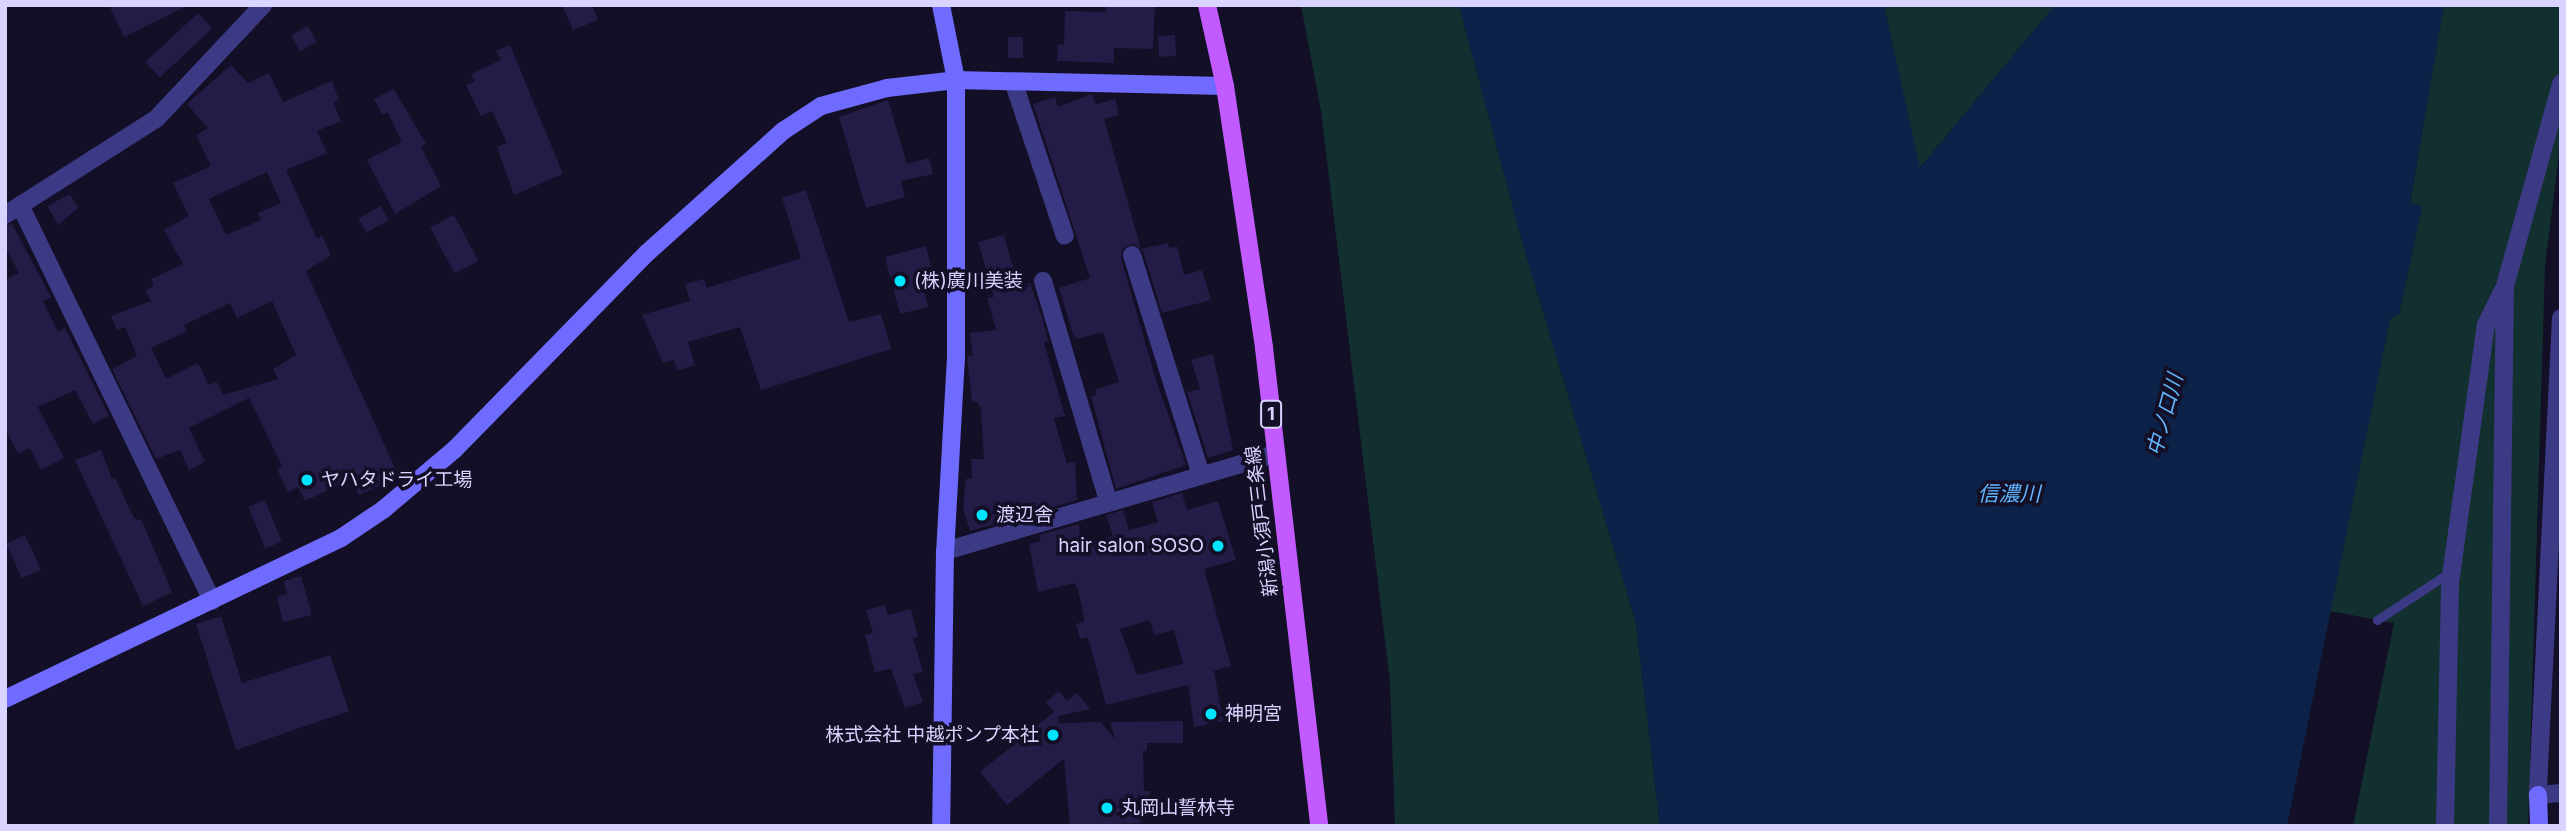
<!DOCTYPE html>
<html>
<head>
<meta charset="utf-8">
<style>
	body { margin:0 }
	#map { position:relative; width:2566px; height:831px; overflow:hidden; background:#130f26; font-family:Inter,"Noto Sans JP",sans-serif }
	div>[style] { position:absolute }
	.green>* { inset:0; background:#12302f }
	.water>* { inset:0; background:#0c2248 }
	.building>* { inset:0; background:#241b47; transform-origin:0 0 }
	.lane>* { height:9px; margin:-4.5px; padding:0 4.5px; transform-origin:4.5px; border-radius:4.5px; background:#3d3a85 }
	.street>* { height:18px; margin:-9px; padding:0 9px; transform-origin:9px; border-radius:9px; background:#3d3a85 }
	.secondary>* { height:18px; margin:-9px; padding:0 9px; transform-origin:9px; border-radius:9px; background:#6f6bff }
	.primary>* { height:18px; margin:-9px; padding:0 9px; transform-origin:9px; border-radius:9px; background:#c25bff }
	.dots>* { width:19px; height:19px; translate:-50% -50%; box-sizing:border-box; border:4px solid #130f26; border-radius:50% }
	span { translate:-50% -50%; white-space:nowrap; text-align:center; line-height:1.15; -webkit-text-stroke:7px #130f26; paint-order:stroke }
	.shield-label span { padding:2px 5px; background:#130f26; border:2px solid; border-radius:5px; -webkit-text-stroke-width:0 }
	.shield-label { font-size:18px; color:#d9d4ff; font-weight:700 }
	.poi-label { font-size:19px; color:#d9d4ff }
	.left { translate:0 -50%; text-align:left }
	.right { translate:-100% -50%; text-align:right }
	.street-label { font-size:19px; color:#d9d4ff }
	.water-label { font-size:21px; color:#62b6ff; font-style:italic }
	.frame { position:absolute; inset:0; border:7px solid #d9d4ff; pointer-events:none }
</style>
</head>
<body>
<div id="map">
	<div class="green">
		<i style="clip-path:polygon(1301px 5px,1459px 5px,1522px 241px,1636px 623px,1660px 826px,1395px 826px,1390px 682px,1321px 111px)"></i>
		<i style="clip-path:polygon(1884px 5px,2055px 5px,1919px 169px)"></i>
		<i style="clip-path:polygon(2444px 5px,2561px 5px,2561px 138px,2545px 266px,2528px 826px,2353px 826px,2394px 623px,2330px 611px,2390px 319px,2399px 314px,2422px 206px,2410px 203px)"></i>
	</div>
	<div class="water">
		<i style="clip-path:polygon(1459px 5px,1884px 5px,1920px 168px,2055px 5px,2444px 5px,2410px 203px,2422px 206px,2399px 314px,2390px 319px,2287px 826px,1660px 826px,1636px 623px,1522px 241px)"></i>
	</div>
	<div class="building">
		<i style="clip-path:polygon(109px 5px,189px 5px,124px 37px)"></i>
		<i style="clip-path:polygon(562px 5px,592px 5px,598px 20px,573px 30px)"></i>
		<i style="clip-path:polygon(1106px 5px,1155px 5px,1153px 49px,1114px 48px,1114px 63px,1057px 61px,1058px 44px,1064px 45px,1065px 11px,1106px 12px)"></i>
		<i style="left:198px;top:13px;width:21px;height:72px;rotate:47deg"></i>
		<i style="left:308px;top:26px;width:18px;height:19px;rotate:61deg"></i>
		<i style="left:1175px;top:35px;width:21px;height:17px;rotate:87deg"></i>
		<i style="left:1008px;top:37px;width:15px;height:21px"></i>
		<i style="clip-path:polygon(510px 45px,563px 174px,514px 195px,497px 147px,507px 143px,492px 111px,481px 116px,466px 85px,475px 81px,471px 74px,501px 60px,496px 51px)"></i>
		<i style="clip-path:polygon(evenodd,231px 65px,248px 83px,269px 73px,283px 102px,332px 81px,339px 100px,333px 102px,341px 121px,317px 131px,327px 153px,286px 170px,317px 239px,322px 236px,331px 255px,306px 271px,399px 477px,359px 495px,352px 479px,305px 501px,298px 487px,288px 492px,277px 469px,282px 466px,249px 398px,189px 428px,205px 462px,189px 470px,180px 450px,156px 459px,112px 369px,137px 356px,125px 327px,117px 330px,111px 316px,151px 301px,145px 290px,154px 286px,151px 279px,183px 264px,164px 230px,189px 216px,173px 183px,211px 166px,196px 135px,208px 128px,187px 104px,231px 65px,267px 172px,281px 203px,258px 213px,261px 220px,226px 235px,209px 199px,267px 172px,231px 65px,272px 301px,296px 355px,273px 369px,278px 379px,223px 395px,217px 382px,209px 385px,198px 363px,166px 379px,151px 348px,187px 331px,184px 325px,230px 303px,237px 318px,272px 301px)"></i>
		<i style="clip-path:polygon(394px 89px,426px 144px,421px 147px,441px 186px,395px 214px,367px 160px,402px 142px,388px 113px,382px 115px,374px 99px)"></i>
		<i style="clip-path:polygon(1092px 94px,1096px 104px,1115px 99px,1119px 115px,1104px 119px,1141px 249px,1168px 243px,1169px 248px,1177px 246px,1184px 275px,1202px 270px,1211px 300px,1162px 313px,1143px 251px,1134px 244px,1123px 248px,1121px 258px,1155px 377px,1186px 465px,1116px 489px,1091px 396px,1096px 395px,1095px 390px,1119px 382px,1103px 332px,1077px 339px,1073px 334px,1059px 288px,1090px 278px,1033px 104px,1055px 97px,1058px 107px)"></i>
		<i style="clip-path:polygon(888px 100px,907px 164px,929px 158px,933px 174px,901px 181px,905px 197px,866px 208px,839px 117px)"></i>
		<i style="clip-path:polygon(806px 190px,849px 322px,881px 314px,891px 349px,761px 390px,740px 327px,688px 342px,695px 365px,677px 371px,674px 360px,663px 363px,642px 315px,690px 301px,685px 284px,704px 279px,707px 288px,801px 258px,782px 198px)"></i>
		<i style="clip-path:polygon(70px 194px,78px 208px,58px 225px,47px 206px)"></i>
		<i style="left:381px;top:206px;width:16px;height:26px;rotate:60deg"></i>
		<i style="left:454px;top:215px;width:52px;height:27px;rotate:62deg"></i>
		<i style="clip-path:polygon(12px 224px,51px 297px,43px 301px,58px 332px,65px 328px,109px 416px,93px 424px,75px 390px,38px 407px,64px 458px,41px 470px,30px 448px,18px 454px,5px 428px,5px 280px,19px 273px,5px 246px,5px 226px)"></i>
		<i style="clip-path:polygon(1004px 235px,1018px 286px,1030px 283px,1043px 320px,1048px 341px,1044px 342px,1065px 416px,1054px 418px,1067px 464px,1075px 461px,1077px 500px,1033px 513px,1032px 508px,999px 515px,1001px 522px,970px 531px,963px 508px,966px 479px,972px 479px,971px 459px,984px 459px,981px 411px,978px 402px,972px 402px,967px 356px,973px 355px,970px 333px,996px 330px,987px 298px,994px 297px,978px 242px)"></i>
		<i style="clip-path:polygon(926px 246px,931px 267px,918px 270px,928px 307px,900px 314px,885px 257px)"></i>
		<i style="clip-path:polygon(1213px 354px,1233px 450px,1208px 458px,1187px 392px,1200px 389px,1191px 360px)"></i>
		<i style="clip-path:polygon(101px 450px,112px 479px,115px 478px,134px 518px,142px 521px,172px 592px,143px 606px,75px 460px)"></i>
		<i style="clip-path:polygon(evenodd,1182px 493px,1187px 510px,1218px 501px,1236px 560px,1204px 569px,1231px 666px,1214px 671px,1223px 721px,1194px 727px,1188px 685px,1106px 705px,1090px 644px,1087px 637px,1080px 639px,1076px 624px,1085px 621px,1078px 590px,1074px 583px,1038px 592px,1029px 544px,1041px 541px,1039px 535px,1079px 524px,1080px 544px,1113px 536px,1106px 515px,1123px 510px,1129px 530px,1158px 522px,1152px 502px,1182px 493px,1150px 620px,1154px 635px,1174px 630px,1183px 664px,1137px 675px,1120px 629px,1150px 620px)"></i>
		<i style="left:265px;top:500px;width:45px;height:18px;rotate:68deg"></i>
		<i style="left:25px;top:535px;width:38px;height:21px;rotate:65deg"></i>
		<i style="clip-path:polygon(301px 576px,312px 615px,283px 622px,277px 597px,287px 594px,284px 581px)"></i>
		<i style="clip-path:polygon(885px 605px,888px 615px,911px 609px,918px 637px,913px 638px,923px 672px,913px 674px,923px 702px,905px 708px,891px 669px,875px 672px,865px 635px,873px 633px,866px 610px)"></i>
		<i style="clip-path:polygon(221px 616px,242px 683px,330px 655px,349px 711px,236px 750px,196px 624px)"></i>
		<i style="clip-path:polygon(1059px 691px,1067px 701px,1077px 693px,1090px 709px,1058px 716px,1059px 723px,1101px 722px,1115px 739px,1110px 722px,1183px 721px,1183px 743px,1147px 743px,1147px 751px,1143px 751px,1144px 791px,1150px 791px,1150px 811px,1141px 811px,1141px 823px,1070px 826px,1064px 759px,1007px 805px,980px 772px,1054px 712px,1046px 702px)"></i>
	</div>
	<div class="lane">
		<i style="left:2377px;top:620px;width:87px;rotate:-33.3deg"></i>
	</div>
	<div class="street">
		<i style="left:1013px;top:81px;width:163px;rotate:71.5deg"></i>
		<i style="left:20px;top:205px;width:440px;rotate:64.1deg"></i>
		<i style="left:5px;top:215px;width:180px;rotate:-32.5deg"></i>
		<i style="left:157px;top:118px;width:155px;rotate:-46.8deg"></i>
		<i style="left:1132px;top:255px;width:231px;rotate:72.6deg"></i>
		<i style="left:1043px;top:281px;width:229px;rotate:73.5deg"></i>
		<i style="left:2561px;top:318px;width:478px;rotate:92.8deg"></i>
		<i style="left:2538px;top:795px;width:23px;rotate:-5deg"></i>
		<i style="left:945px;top:551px;width:344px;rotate:-16.4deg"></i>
		<i style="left:2445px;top:826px;width:243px;rotate:-88.8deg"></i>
		<i style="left:2450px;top:583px;width:260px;rotate:-82.1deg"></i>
		<i style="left:2486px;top:325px;width:39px;rotate:-64deg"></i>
		<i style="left:2498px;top:826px;width:540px;rotate:-89.26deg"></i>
		<i style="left:2505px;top:286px;width:210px;rotate:-74.5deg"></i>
	</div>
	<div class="secondary">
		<i style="left:941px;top:5px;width:76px;rotate:78.7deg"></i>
		<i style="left:956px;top:80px;width:277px;rotate:90deg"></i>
		<i style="left:956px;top:357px;width:194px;rotate:93.2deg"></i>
		<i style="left:945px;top:551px;width:275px;rotate:90.8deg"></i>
		<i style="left:5px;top:699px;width:373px;rotate:-25.6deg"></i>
		<i style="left:341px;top:538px;width:52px;rotate:-34deg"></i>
		<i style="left:384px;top:509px;width:92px;rotate:-40.1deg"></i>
		<i style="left:454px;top:450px;width:276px;rotate:-45.6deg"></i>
		<i style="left:647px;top:253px;width:183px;rotate:-41.9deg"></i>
		<i style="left:783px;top:131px;width:45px;rotate:-33.3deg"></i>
		<i style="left:821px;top:106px;width:68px;rotate:-15.3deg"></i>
		<i style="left:887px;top:88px;width:69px;rotate:-6.6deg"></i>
		<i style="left:956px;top:80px;width:269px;rotate:1.3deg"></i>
		<i style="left:2538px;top:795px;width:31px;rotate:88deg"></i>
	</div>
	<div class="primary">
		<i style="left:1207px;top:5px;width:83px;rotate:77.5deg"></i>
		<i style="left:1225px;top:86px;width:265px;rotate:81.5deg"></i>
		<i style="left:1264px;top:348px;width:481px;rotate:83.4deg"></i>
	</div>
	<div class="dots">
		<i style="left:900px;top:281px;background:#00e5ff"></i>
		<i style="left:307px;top:480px;background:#00e5ff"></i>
		<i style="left:982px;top:515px;background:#00e5ff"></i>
		<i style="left:1218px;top:546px;background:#00e5ff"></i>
		<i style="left:1211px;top:714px;background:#00e5ff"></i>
		<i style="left:1053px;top:735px;background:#00e5ff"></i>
		<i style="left:1107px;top:808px;background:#00e5ff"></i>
	</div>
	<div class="shield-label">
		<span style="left:1271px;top:414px">1</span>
	</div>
	<div class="poi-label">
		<span class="left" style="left:914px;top:281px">(株)廣川美装</span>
		<span class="left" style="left:321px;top:480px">ヤハタドライ工場</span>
		<span class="left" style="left:996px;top:515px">渡辺舎</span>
		<span class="right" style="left:1204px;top:546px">hair salon SOSO</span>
		<span class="left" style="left:1225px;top:714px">神明宮</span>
		<span class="right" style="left:1039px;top:735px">株式会社 中越ポンプ本社</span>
		<span class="left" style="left:1121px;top:808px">丸岡山誓林寺</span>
	</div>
	<div class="street-label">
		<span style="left:1262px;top:521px;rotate:-97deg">新潟小須戸三条線</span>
	</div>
	<div class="water-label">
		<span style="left:2165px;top:415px;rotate:-75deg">中ノ口川</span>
		<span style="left:2009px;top:494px">信濃川</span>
	</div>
	<div class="frame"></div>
</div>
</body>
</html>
